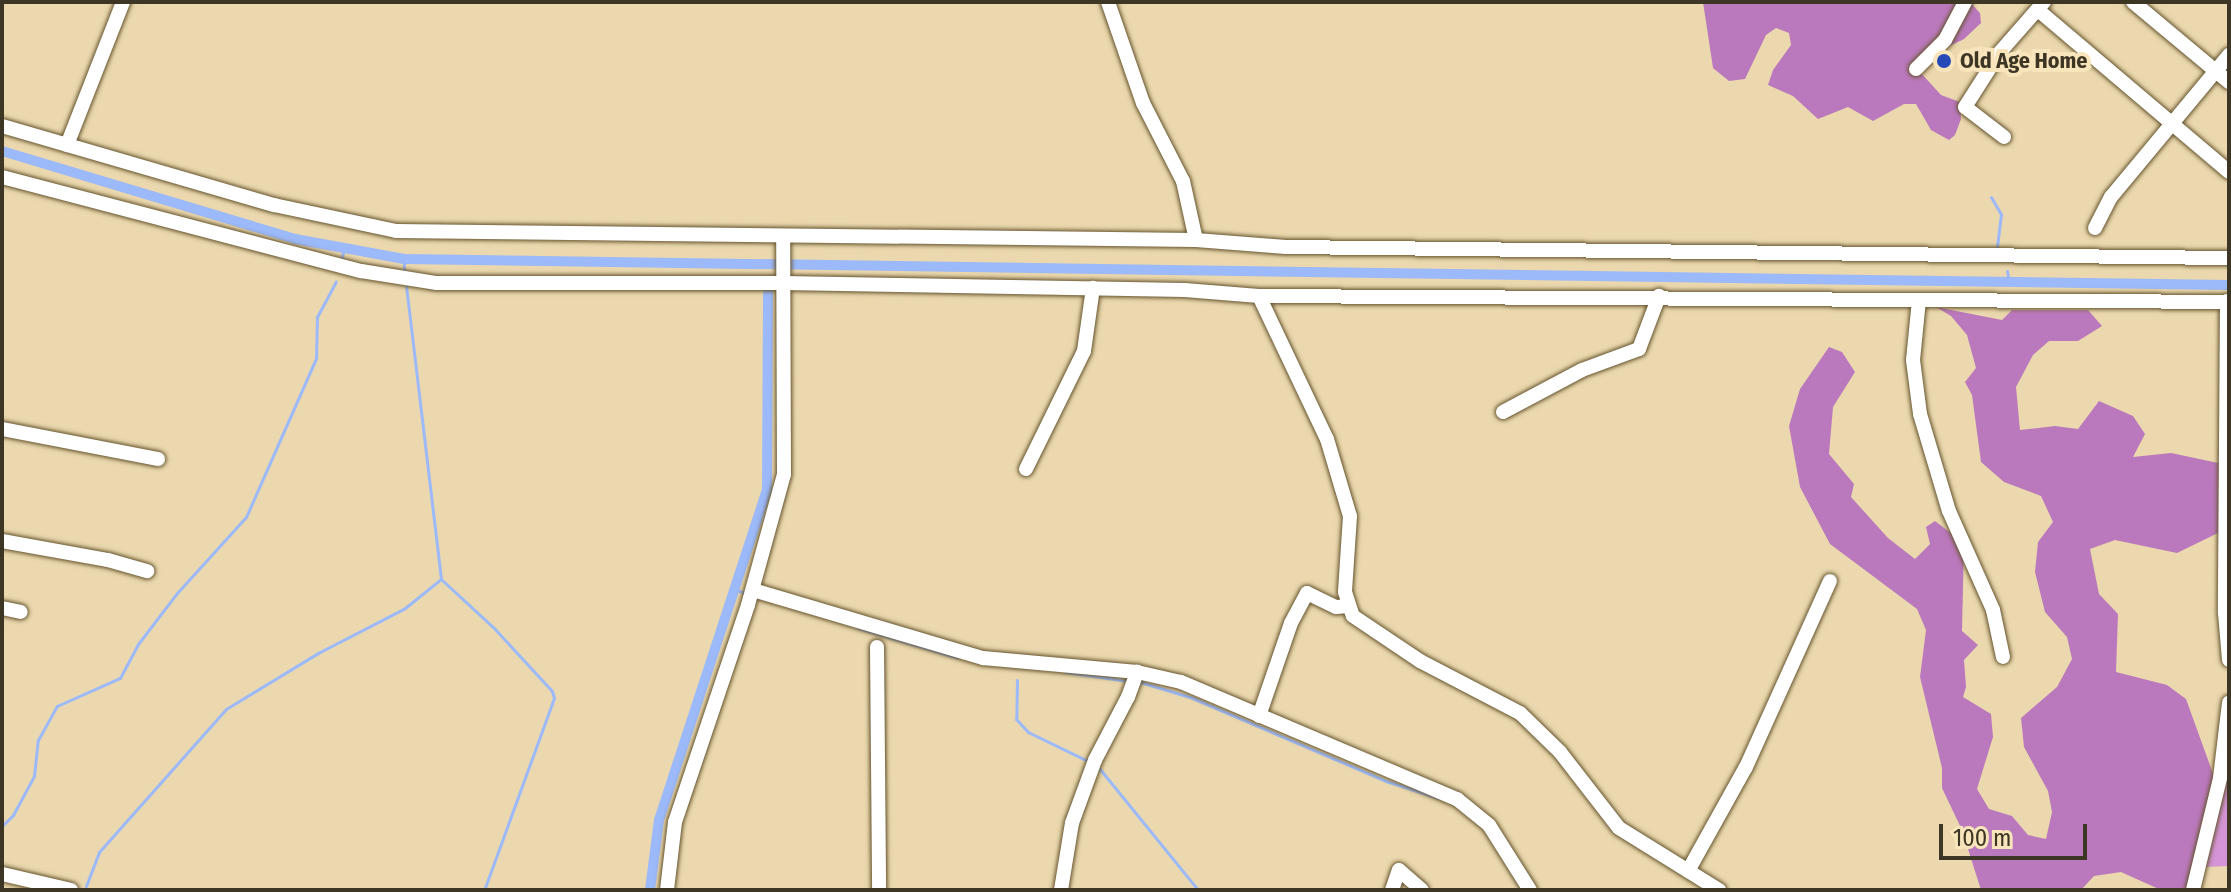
<!DOCTYPE html>
<html>
<head>
<meta charset="utf-8">
<style>
	body { margin:0 }
	#map { position:relative; width:2231px; height:892px; overflow:hidden; background:#ebd8ae; font-family:"Fira Sans Condensed",sans-serif }
	div>[style] { position:absolute }
	.green>* { inset:0; background:#d494d6 }
	.forest>* { inset:0; background:#bb79bd }
	.stream>* { height:3px; margin:-1.5px; padding:0 1.5px; transform-origin:1.5px; border-radius:1.5px; background:#9cb9f9 }
	.canal>* { height:10px; margin:-5px; padding:0 5px; transform-origin:5px; border-radius:5px; background:#9cb9f9 }
	.roads { filter:drop-shadow(0 0 2px #65542e) drop-shadow(0 0 2px #65542e) }
	.minor>* { height:14px; margin:-7px; padding:0 7px; transform-origin:7px; border-radius:7px; background:#fff }
	.dots>* { width:22px; height:22px; translate:-50% -50%; box-sizing:border-box; border:4px solid #f9e5bb; border-radius:50% }
	span { translate:-50% -50%; white-space:nowrap; text-align:center; line-height:1.15; -webkit-text-stroke:8px #f9e5bb; paint-order:stroke }
	.poi-label { font-size:22px; color:#3e3625; font-weight:700 }
	.left { translate:0 -50%; text-align:left }
	.frame { position:absolute; inset:0; border:4px solid #3e3625; pointer-events:none }
	.scale { position:absolute; left:1939px; top:824px; width:148px; height:36px; box-sizing:border-box; border:4px solid #3e3625; border-top:0; padding-left:10px; font-size:24px; line-height:28px; white-space:nowrap; color:#3e3625; -webkit-text-stroke:6px #f9e5bb; paint-order:stroke }
</style>
</head>
<body>
<div id="map">
	<div class="green">
		<i style="clip-path:polygon(2229px 774px,2229px 866px,2204px 867px)"></i>
	</div>
	<div class="forest">
		<i style="clip-path:polygon(1703px 2px,1970px 2px,1980px 13px,1981px 23px,1964px 39px,1944px 49px,1920px 72px,1941px 95px,1960px 102px,1961px 119px,1955px 135px,1949px 140px,1931px 130px,1916px 104px,1904px 104px,1873px 121px,1848px 107px,1818px 119px,1793px 96px,1768px 85px,1773px 70px,1791px 45px,1789px 33px,1776px 28px,1766px 35px,1745px 79px,1729px 81px,1713px 68px)"></i>
		<i style="clip-path:polygon(1936px 307px,2002px 320px,2012px 310px,2088px 310px,2102px 326px,2078px 341px,2049px 341px,2033px 355px,2016px 387px,2020px 430px,2055px 426px,2078px 429px,2099px 401px,2133px 416px,2145px 434px,2133px 457px,2171px 453px,2223px 464px,2220px 532px,2177px 553px,2115px 540px,2090px 549px,2099px 594px,2118px 614px,2116px 672px,2167px 685px,2186px 699px,2216px 782px,2189px 890px,2161px 890px,2121px 872px,2094px 876px,2081px 890px,1981px 890px,1962px 830px,1942px 788px,1942px 768px,1920px 677px,1926px 630px,1917px 609px,1830px 544px,1800px 487px,1789px 426px,1800px 389px,1829px 347px,1842px 352px,1855px 372px,1833px 407px,1829px 454px,1854px 484px,1851px 497px,1888px 538px,1915px 559px,1930px 544px,1926px 527px,1935px 521px,1964px 543px,1962px 631px,1978px 645px,1964px 660px,1966px 687px,1963px 697px,1991px 714px,1993px 737px,1977px 789px,1989px 809px,2012px 816px,2028px 835px,2046px 839px,2052px 812px,2048px 791px,2024px 747px,2021px 718px,2057px 687px,2072px 659px,2067px 637px,2045px 612px,2035px 572px,2038px 542px,2053px 522px,2041px 496px,2004px 482px,1981px 462px,1972px 395px,1965px 382px,1976px 368px,1967px 335px,1951px 316px)"></i>
	</div>
	<div class="stream">
		<i style="left:1991px;top:197px;width:20px;rotate:60deg"></i>
		<i style="left:2001px;top:214px;width:35px;rotate:97deg"></i>
		<i style="left:404px;top:259px;width:15px;rotate:90deg"></i>
		<i style="left:341px;top:261px;width:13px;rotate:-77deg"></i>
		<i style="left:2007px;top:271px;width:11px;rotate:80deg"></i>
		<i style="left:442px;top:580px;width:69px;rotate:42.7deg"></i>
		<i style="left:493px;top:627px;width:87px;rotate:47.3deg"></i>
		<i style="left:552px;top:691px;width:7px;rotate:74deg"></i>
		<i style="left:554px;top:698px;width:204px;rotate:110deg"></i>
		<i style="left:736px;top:590px;width:13px;rotate:18deg"></i>
		<i style="left:858px;top:628px;width:104px;rotate:16.7deg"></i>
		<i style="left:1065px;top:672px;width:64px;rotate:8.1deg"></i>
		<i style="left:1017px;top:680px;width:39px;rotate:91deg"></i>
		<i style="left:1016px;top:719px;width:18px;rotate:47deg"></i>
		<i style="left:1028px;top:732px;width:69px;rotate:25.8deg"></i>
		<i style="left:1140px;top:682px;width:52px;rotate:16.7deg"></i>
		<i style="left:1190px;top:697px;width:213px;rotate:23.2deg"></i>
		<i style="left:1386px;top:781px;width:55px;rotate:18.1deg"></i>
		<i style="left:1099px;top:768px;width:157px;rotate:50.9deg"></i>
		<i style="left:2px;top:826px;width:16px;rotate:-45deg"></i>
		<i style="left:13px;top:815px;width:44px;rotate:-61.7deg"></i>
		<i style="left:34px;top:776px;width:36px;rotate:-84deg"></i>
		<i style="left:38px;top:740px;width:39px;rotate:-61deg"></i>
		<i style="left:57px;top:706px;width:69px;rotate:-24deg"></i>
		<i style="left:120px;top:678px;width:38px;rotate:-62deg"></i>
		<i style="left:138px;top:644px;width:64px;rotate:-52.6deg"></i>
		<i style="left:177px;top:593px;width:103px;rotate:-47.8deg"></i>
		<i style="left:246px;top:517px;width:174px;rotate:-66.2deg"></i>
		<i style="left:316px;top:358px;width:41px;rotate:-88.6deg"></i>
		<i style="left:317px;top:317px;width:40px;rotate:-62deg"></i>
		<i style="left:86px;top:886px;width:36px;rotate:-69deg"></i>
		<i style="left:99px;top:852px;width:191px;rotate:-48.4deg"></i>
		<i style="left:226px;top:709px;width:108px;rotate:-31.3deg"></i>
		<i style="left:318px;top:653px;width:98px;rotate:-27.3deg"></i>
		<i style="left:405px;top:608px;width:46px;rotate:-38.9deg"></i>
		<i style="left:441px;top:579px;width:294px;rotate:-96.8deg"></i>
	</div>
	<div class="canal">
		<i style="left:2px;top:151px;width:306px;rotate:16.7deg"></i>
		<i style="left:295px;top:239px;width:111px;rotate:10.4deg"></i>
		<i style="left:404px;top:259px;width:1825px;rotate:0.82deg"></i>
		<i style="left:650px;top:890px;width:71px;rotate:-82.7deg"></i>
		<i style="left:659px;top:820px;width:347px;rotate:-71.9deg"></i>
		<i style="left:767px;top:490px;width:202px;rotate:-89.7deg"></i>
	</div>
	<div class="roads">
		<div class="minor">
			<i style="left:1108px;top:2px;width:107px;rotate:70.9deg"></i>
			<i style="left:1143px;top:103px;width:88px;rotate:62.9deg"></i>
			<i style="left:1183px;top:181px;width:60px;rotate:77.6deg"></i>
			<i style="left:2133px;top:2px;width:125px;rotate:39.8deg"></i>
			<i style="left:2038px;top:10px;width:250px;rotate:40.3deg"></i>
			<i style="left:1916px;top:69px;width:41px;rotate:-45deg"></i>
			<i style="left:1945px;top:40px;width:43px;rotate:-62.2deg"></i>
			<i style="left:2px;top:126px;width:283px;rotate:16.2deg"></i>
			<i style="left:274px;top:205px;width:125px;rotate:12deg"></i>
			<i style="left:396px;top:231px;width:800px;rotate:0.64deg"></i>
			<i style="left:1196px;top:240px;width:90px;rotate:4.4deg"></i>
			<i style="left:1286px;top:247px;width:943px;rotate:0.67deg"></i>
			<i style="left:2004px;top:137px;width:49px;rotate:-142.4deg"></i>
			<i style="left:1965px;top:107px;width:65px;rotate:-57.5deg"></i>
			<i style="left:2000px;top:52px;width:67px;rotate:-48.7deg"></i>
			<i style="left:67px;top:145px;width:154px;rotate:-68.6deg"></i>
			<i style="left:2px;top:177px;width:371px;rotate:14.7deg"></i>
			<i style="left:361px;top:271px;width:77px;rotate:9deg"></i>
			<i style="left:437px;top:283px;width:346px"></i>
			<i style="left:783px;top:283px;width:402px;rotate:1deg"></i>
			<i style="left:1185px;top:290px;width:74px;rotate:4.6deg"></i>
			<i style="left:1259px;top:296px;width:970px;rotate:0.35deg"></i>
			<i style="left:2095px;top:228px;width:35px;rotate:-63deg"></i>
			<i style="left:2111px;top:197px;width:185px;rotate:-50.3deg"></i>
			<i style="left:1259px;top:296px;width:158px;rotate:64.6deg"></i>
			<i style="left:1327px;top:439px;width:80px;rotate:73.4deg"></i>
			<i style="left:1350px;top:516px;width:76px;rotate:93.8deg"></i>
			<i style="left:1345px;top:592px;width:25px;rotate:72deg"></i>
			<i style="left:1353px;top:616px;width:81px;rotate:33.9deg"></i>
			<i style="left:1420px;top:661px;width:113px;rotate:27.5deg"></i>
			<i style="left:1520px;top:713px;width:56px;rotate:44.3deg"></i>
			<i style="left:1560px;top:752px;width:96px;rotate:52.2deg"></i>
			<i style="left:1619px;top:828px;width:118px;rotate:31.8deg"></i>
			<i style="left:1919px;top:300px;width:60px;rotate:95.7deg"></i>
			<i style="left:1913px;top:360px;width:54px;rotate:82.6deg"></i>
			<i style="left:1920px;top:414px;width:101px;rotate:73.4deg"></i>
			<i style="left:1949px;top:511px;width:108px;rotate:66deg"></i>
			<i style="left:1993px;top:610px;width:48px;rotate:78deg"></i>
			<i style="left:2227px;top:301px;width:312px;rotate:90.4deg"></i>
			<i style="left:2225px;top:613px;width:47px;rotate:85.1deg"></i>
			<i style="left:1503px;top:412px;width:89px;rotate:-28deg"></i>
			<i style="left:1582px;top:370px;width:61px;rotate:-20.2deg"></i>
			<i style="left:1639px;top:349px;width:57px;rotate:-69.3deg"></i>
			<i style="left:2px;top:429px;width:159px;rotate:10.9deg"></i>
			<i style="left:1026px;top:469px;width:131px;rotate:-63.8deg"></i>
			<i style="left:1084px;top:351px;width:64px;rotate:-81.9deg"></i>
			<i style="left:2px;top:541px;width:108px;rotate:10.2deg"></i>
			<i style="left:108px;top:560px;width:41px;rotate:15.8deg"></i>
			<i style="left:753px;top:590px;width:240px;rotate:16.5deg"></i>
			<i style="left:983px;top:658px;width:155px;rotate:5.2deg"></i>
			<i style="left:1137px;top:672px;width:45px;rotate:12.8deg"></i>
			<i style="left:1181px;top:682px;width:300px;rotate:23deg"></i>
			<i style="left:1457px;top:799px;width:41px;rotate:39.1deg"></i>
			<i style="left:1489px;top:825px;width:77px;rotate:57.8deg"></i>
			<i style="left:2px;top:608px;width:19px;rotate:12deg"></i>
			<i style="left:877px;top:647px;width:243px;rotate:89.5deg"></i>
			<i style="left:1259px;top:716px;width:98px;rotate:-71deg"></i>
			<i style="left:1291px;top:623px;width:34px;rotate:-62deg"></i>
			<i style="left:1307px;top:593px;width:32px;rotate:26deg"></i>
			<i style="left:1336px;top:607px;width:13px;rotate:-4deg"></i>
			<i style="left:1688px;top:871px;width:119px;rotate:-60.9deg"></i>
			<i style="left:1746px;top:767px;width:204px;rotate:-65.7deg"></i>
			<i style="left:2px;top:874px;width:71px;rotate:13.1deg"></i>
			<i style="left:667px;top:890px;width:68px;rotate:-83.3deg"></i>
			<i style="left:675px;top:822px;width:229px;rotate:-71.4deg"></i>
			<i style="left:748px;top:605px;width:136px;rotate:-74.6deg"></i>
			<i style="left:784px;top:474px;width:237px;rotate:-90.2deg"></i>
			<i style="left:1061px;top:890px;width:68px;rotate:-80.7deg"></i>
			<i style="left:1072px;top:823px;width:67px;rotate:-69.9deg"></i>
			<i style="left:1095px;top:760px;width:71px;rotate:-62.4deg"></i>
			<i style="left:1128px;top:697px;width:27px;rotate:-70deg"></i>
			<i style="left:1392px;top:890px;width:21px;rotate:-71deg"></i>
			<i style="left:1399px;top:870px;width:30px;rotate:41deg"></i>
			<i style="left:2193px;top:890px;width:115px;rotate:-76.4deg"></i>
			<i style="left:2220px;top:778px;width:76px;rotate:-83.2deg"></i>
		</div>
	</div>
	<div class="dots">
		<i style="left:1944px;top:61px;background:#2649b8"></i>
	</div>
	<div class="poi-label">
		<span class="left" style="left:1960px;top:61px">Old Age Home</span>
	</div>
	<div class="frame"></div>
	<div class="scale">100 m</div>
</div>
</body>
</html>
